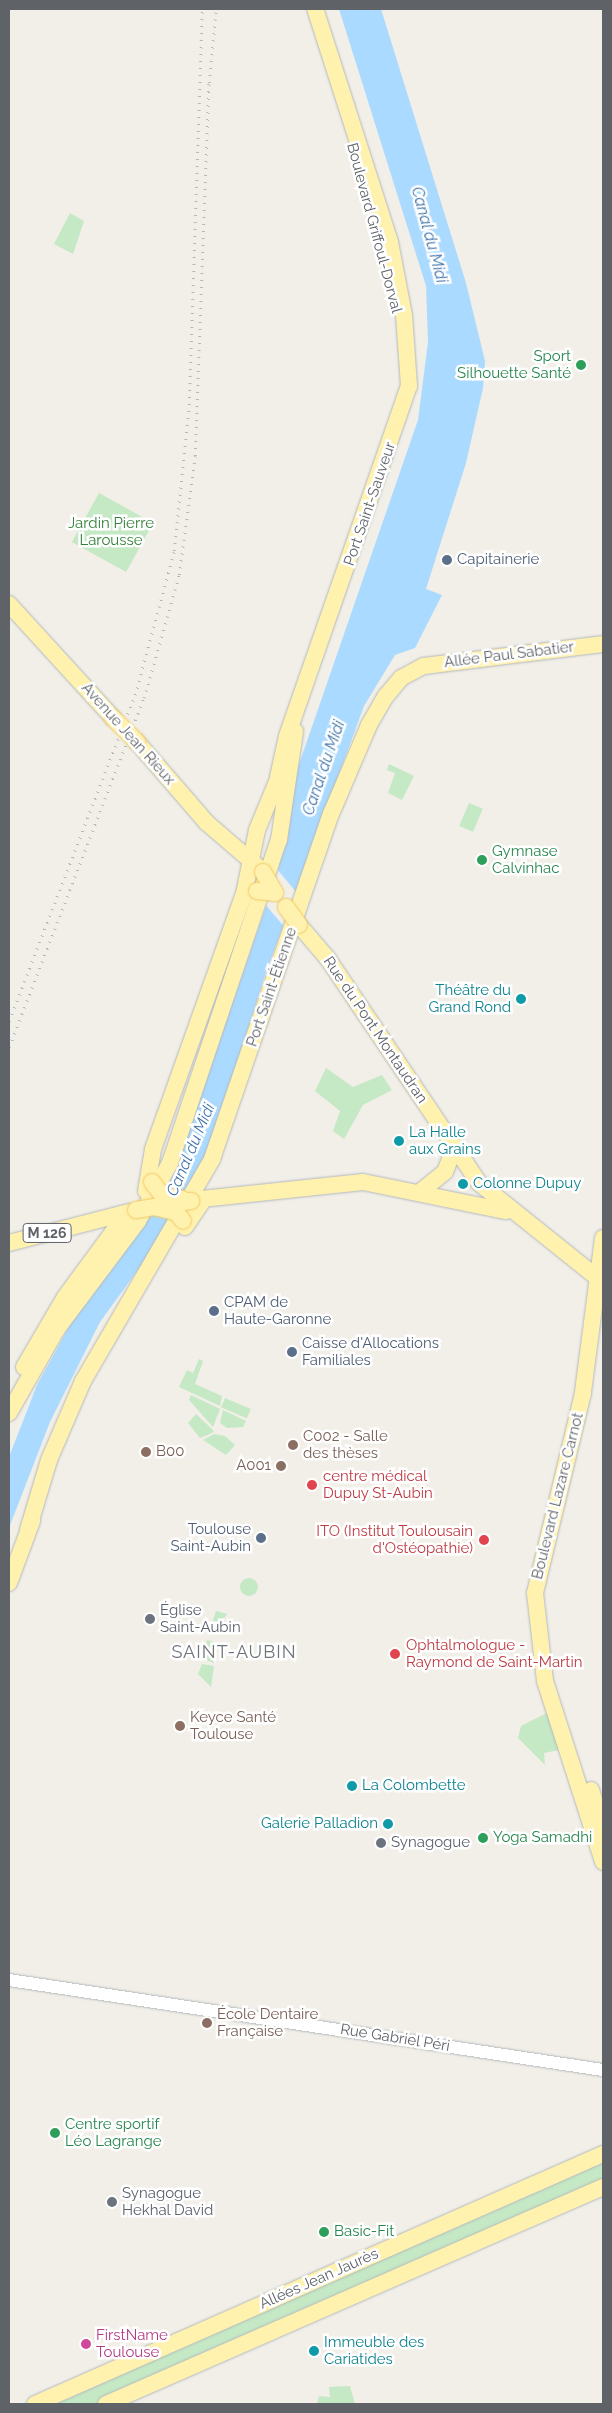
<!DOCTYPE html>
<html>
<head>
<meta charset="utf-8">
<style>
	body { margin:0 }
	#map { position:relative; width:612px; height:2413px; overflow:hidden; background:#f1efe8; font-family:Raleway,sans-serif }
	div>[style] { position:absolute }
	.green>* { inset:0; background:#c5e8c5; transform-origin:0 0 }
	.round { border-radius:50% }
	.water>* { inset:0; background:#aadaff }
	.pier>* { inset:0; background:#f1efe8 }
	.roads { filter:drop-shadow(0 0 1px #b5b8bc) drop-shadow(0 0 1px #b5b8bc) }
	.minor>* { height:12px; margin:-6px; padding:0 6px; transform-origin:6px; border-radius:6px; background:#fff }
	.major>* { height:16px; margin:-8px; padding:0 8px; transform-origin:8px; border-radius:8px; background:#fff2af }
	.rail>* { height:2.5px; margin-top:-1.25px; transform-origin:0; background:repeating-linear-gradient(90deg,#b6b7b8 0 1px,transparent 0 7px) }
	.bridges { filter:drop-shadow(0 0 1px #f2c960) drop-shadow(0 0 1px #f2c960) }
	.major-bridge>* { height:16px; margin:-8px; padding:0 8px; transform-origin:8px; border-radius:8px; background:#fff2af }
	.dots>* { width:14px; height:14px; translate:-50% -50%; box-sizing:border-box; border:2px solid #fff; border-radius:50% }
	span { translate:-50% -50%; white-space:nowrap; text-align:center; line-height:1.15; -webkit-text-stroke:5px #fff; paint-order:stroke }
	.shield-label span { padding:1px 4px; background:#fff; border:1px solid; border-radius:4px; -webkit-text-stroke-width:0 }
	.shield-label { font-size:14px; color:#5f6368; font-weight:700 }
	.street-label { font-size:15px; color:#5f6368 }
	.leisure-label { font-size:15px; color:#27864d }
	.right { translate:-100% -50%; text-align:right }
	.left { translate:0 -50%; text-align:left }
	.park-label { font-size:15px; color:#348238 }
	.service-label { font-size:15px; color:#4e5e75 }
	.culture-label { font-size:15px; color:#0d838f }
	.education-label { font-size:15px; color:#785e54 }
	.health-label { font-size:15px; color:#be3a42 }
	.worship-label { font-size:15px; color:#5b616d }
	.hotel-label { font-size:15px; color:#b23c85 }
	.water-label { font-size:16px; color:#4174aa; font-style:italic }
	.quarter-label { font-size:18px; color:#70757a; letter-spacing:1px }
	.frame { position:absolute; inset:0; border:10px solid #5f6368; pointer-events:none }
</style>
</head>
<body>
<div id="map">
	<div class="green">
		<i style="clip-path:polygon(70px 213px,84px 221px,73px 254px,54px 244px)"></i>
		<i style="left:99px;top:493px;width:62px;height:56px;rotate:29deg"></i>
		<i style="clip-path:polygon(389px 764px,414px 776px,402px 800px,388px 793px,395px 773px,387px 770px)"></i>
		<i style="left:469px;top:803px;width:15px;height:25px;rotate:23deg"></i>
		<i style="clip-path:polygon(326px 1068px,353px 1087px,382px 1075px,392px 1090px,363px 1105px,344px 1139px,333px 1131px,340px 1111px,315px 1091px)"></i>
		<i style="clip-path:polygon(199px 1359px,203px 1361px,195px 1384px,222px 1396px,220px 1406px,179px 1387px,187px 1370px,193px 1373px)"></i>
		<i style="clip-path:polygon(191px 1395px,220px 1409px,213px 1427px,189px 1400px)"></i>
		<i style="left:225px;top:1398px;width:28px;height:10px;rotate:23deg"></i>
		<i style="clip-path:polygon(223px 1410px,246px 1421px,243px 1427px,227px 1428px,220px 1423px)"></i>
		<i style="clip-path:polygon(196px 1414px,212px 1429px,214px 1432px,200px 1438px,188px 1423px)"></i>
		<i style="clip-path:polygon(214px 1434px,225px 1436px,235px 1445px,226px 1455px,203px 1440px)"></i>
		<i class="round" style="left:240px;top:1578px;width:18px;height:18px"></i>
		<i style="clip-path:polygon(216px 1611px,227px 1614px,215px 1631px,210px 1630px)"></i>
		<i style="clip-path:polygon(207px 1640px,213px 1642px,214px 1663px,203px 1659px)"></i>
		<i style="clip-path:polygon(202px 1664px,214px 1666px,211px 1687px,198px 1674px)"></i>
		<i style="clip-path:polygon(547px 1713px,559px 1750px,544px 1753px,545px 1765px,518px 1738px,521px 1726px)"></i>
		<i style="clip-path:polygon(603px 2159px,603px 2182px,97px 2404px,48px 2404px)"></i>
		<i style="clip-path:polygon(350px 2386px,355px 2404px,317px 2404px,319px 2396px,330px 2397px,329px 2387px)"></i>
	</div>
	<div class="water">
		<i style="clip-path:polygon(339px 9px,381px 9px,466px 283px,485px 361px,483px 388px,466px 463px,426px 589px,442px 595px,415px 648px,395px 655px,364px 706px,266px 972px,208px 1152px,153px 1249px,100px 1322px,50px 1422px,9px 1528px,9px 1457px,37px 1385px,76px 1314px,122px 1256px,234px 998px,278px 872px,297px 770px,418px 420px,428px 342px,426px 286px)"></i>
	</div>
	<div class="pier">
		<i style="clip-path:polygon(276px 868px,297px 893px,286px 929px,265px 904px)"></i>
	</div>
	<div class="roads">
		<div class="minor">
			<i style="left:9px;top:1980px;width:601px;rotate:8.62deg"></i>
		</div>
		<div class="major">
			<i style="left:9px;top:604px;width:154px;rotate:47.6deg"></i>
			<i style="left:137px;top:742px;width:107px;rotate:49.2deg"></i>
			<i style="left:207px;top:823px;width:66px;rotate:40.7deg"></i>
			<i style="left:278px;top:777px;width:42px;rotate:-77.6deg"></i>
			<i style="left:287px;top:736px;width:371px;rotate:-70.8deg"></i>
			<i style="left:409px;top:386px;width:71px;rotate:-94deg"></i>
			<i style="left:404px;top:315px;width:74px;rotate:-100.9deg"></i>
			<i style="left:390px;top:242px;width:245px;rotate:-107.8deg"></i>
			<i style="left:299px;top:925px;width:45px;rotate:49.5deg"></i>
			<i style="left:328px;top:959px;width:270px;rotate:56deg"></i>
			<i style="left:479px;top:1183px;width:154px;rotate:38.7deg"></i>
			<i style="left:146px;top:1191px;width:43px;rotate:-80.5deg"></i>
			<i style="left:153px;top:1149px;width:271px;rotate:-70.4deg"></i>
			<i style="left:244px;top:894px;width:65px;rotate:-78.5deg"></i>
			<i style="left:257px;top:830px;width:68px;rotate:-67.6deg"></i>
			<i style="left:420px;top:1192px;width:32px;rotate:-39deg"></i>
			<i style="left:445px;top:1172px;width:26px;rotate:-69deg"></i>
			<i style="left:192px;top:1200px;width:172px;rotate:-6deg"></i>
			<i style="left:363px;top:1182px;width:146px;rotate:11.5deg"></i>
			<i style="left:185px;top:1227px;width:32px;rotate:-56deg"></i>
			<i style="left:603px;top:1238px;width:156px;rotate:97.4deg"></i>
			<i style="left:583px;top:1393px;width:206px;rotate:103.5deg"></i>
			<i style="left:535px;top:1593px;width:89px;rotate:83.5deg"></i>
			<i style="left:545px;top:1681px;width:190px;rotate:72.2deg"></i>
			<i style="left:9px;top:1243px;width:124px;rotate:-14.5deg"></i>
			<i style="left:24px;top:1367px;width:81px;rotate:-59.6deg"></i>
			<i style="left:65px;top:1297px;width:104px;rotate:-53.6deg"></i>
			<i style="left:9px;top:1413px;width:97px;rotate:-60.3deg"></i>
			<i style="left:57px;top:1329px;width:135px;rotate:-53.1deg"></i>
			<i style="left:138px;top:1221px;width:66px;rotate:-61.1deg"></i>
			<i style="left:170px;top:1163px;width:341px;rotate:-71.4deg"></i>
			<i style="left:279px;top:840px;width:110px;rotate:-81.6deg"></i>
			<i style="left:28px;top:1530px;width:73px;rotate:-73.3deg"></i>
			<i style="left:49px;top:1460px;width:86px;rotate:-66.7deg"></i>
			<i style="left:83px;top:1381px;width:257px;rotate:-59.8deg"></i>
			<i style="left:212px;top:1159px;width:365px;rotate:-71deg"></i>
			<i style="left:331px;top:814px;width:97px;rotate:-66.9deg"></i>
			<i style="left:369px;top:725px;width:34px;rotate:-60deg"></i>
			<i style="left:386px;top:696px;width:23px;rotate:-50deg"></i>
			<i style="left:401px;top:678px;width:26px;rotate:-28deg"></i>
			<i style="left:424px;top:666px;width:180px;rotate:-7deg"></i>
			<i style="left:9px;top:1583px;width:66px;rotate:-69.6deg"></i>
			<i style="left:591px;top:1790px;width:38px;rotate:72deg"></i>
			<i style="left:35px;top:2404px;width:621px;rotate:-23.76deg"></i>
			<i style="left:106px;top:2404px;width:542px;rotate:-23.59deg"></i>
		</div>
	</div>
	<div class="rail">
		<i style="left:9px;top:1021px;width:350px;rotate:-68.9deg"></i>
		<i style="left:135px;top:695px;width:149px;rotate:-74.8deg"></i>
		<i style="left:174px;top:551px;width:147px;rotate:-84.1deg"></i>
		<i style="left:189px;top:405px;width:396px;rotate:-88.1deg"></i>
		<i style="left:9px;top:1047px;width:374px;rotate:-68.9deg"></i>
		<i style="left:144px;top:698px;width:128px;rotate:-74.1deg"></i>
		<i style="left:179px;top:575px;width:120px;rotate:-82.3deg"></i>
		<i style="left:195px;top:456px;width:373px;rotate:-87.9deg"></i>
		<i style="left:209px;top:83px;width:74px;rotate:-84.6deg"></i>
	</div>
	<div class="bridges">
		<div class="major-bridge">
			<i style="left:113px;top:718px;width:34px;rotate:45deg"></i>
			<i style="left:263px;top:872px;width:24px;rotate:60deg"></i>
			<i style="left:257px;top:891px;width:18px;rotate:6deg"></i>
			<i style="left:286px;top:907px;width:22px;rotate:54deg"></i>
			<i style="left:152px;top:1182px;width:18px;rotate:52deg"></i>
			<i style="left:163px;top:1196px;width:19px;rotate:9deg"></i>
			<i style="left:158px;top:1208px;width:18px;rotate:13deg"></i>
			<i style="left:176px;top:1212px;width:11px;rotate:52deg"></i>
			<i style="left:136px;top:1210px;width:56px;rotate:-9.3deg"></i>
		</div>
	</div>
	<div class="dots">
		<i style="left:581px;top:365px;background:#2e9e5b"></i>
		<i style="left:447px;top:560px;background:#5c6f8a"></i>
		<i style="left:482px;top:860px;background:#2e9e5b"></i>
		<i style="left:521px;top:999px;background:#0f9aa8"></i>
		<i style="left:399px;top:1141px;background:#0f9aa8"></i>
		<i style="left:463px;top:1184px;background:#0f9aa8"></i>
		<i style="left:214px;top:1311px;background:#5c6f8a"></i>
		<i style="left:292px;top:1352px;background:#5c6f8a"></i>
		<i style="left:293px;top:1445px;background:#8d6e63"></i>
		<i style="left:146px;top:1452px;background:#8d6e63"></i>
		<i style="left:281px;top:1466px;background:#8d6e63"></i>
		<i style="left:312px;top:1485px;background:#e0444e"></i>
		<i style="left:261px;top:1538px;background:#5c6f8a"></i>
		<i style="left:484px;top:1540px;background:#e0444e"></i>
		<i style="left:150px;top:1619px;background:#6b7280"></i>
		<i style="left:395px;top:1654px;background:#e0444e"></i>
		<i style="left:180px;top:1726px;background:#8d6e63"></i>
		<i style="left:352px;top:1786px;background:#0f9aa8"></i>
		<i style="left:388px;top:1824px;background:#0f9aa8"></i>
		<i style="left:483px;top:1838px;background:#2e9e5b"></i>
		<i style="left:381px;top:1843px;background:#6b7280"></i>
		<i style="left:207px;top:2023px;background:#8d6e63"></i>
		<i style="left:55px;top:2133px;background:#2e9e5b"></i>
		<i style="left:112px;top:2202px;background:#6b7280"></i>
		<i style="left:324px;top:2232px;background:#2e9e5b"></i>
		<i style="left:86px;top:2344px;background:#d1479c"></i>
		<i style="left:314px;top:2351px;background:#0f9aa8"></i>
	</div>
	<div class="shield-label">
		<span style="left:47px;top:1233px">M 126</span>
	</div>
	<div class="street-label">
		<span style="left:374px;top:228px;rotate:75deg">Boulevard Griffoul-Dorval</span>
		<span style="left:370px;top:504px;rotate:-71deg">Port Saint-Sauveur</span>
		<span style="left:509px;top:655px;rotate:-7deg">Allée Paul Sabatier</span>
		<span style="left:128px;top:734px;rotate:48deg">Avenue Jean Rieux</span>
		<span style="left:272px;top:987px;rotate:-71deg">Port Saint-Étienne</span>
		<span style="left:375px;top:1030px;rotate:56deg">Rue du Pont Montaudran</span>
		<span style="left:558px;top:1496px;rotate:-76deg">Boulevard Lazare Carnot</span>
		<span style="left:395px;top:2038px;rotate:9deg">Rue Gabriel Péri</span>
		<span style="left:319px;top:2279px;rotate:-24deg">Allées Jean Jaurès</span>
	</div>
	<div class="leisure-label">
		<span class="right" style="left:571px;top:365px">Sport<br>Silhouette Santé</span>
		<span class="left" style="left:492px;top:860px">Gymnase<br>Calvinhac</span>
		<span class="left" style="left:493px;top:1838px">Yoga Samadhi</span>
		<span class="left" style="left:65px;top:2133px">Centre sportif<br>Léo Lagrange</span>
		<span class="left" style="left:334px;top:2232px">Basic-Fit</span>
	</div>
	<div class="park-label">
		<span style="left:111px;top:532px">Jardin Pierre<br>Larousse</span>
	</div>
	<div class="service-label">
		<span class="left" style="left:457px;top:560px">Capitainerie</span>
		<span class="left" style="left:224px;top:1311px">CPAM de<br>Haute-Garonne</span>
		<span class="left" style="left:302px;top:1352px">Caisse d'Allocations<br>Familiales</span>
		<span class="right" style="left:251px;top:1538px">Toulouse<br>Saint-Aubin</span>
	</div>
	<div class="culture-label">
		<span class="right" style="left:511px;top:999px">Théâtre du<br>Grand Rond</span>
		<span class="left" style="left:409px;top:1141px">La Halle<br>aux Grains</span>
		<span class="left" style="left:473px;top:1184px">Colonne Dupuy</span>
		<span class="left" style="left:362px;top:1786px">La Colombette</span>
		<span class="right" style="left:378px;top:1824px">Galerie Palladion</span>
		<span class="left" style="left:324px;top:2351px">Immeuble des<br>Cariatides</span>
	</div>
	<div class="education-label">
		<span class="left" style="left:303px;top:1445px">C002 - Salle<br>des thèses</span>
		<span class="left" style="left:156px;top:1452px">B00</span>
		<span class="right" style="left:271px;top:1466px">A001</span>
		<span class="left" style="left:190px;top:1726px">Keyce Santé<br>Toulouse</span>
		<span class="left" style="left:217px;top:2023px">École Dentaire<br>Française</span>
	</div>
	<div class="health-label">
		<span class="left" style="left:323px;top:1485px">centre médical<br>Dupuy St-Aubin</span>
		<span class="right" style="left:473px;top:1540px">ITO (Institut Toulousain<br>d'Ostéopathie)</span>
		<span class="left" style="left:406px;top:1654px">Ophtalmologue -<br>Raymond de Saint-Martin</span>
	</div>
	<div class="worship-label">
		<span class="left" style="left:160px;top:1619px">Église<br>Saint-Aubin</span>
		<span class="left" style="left:391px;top:1843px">Synagogue</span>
		<span class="left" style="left:122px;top:2202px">Synagogue<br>Hekhal David</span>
	</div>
	<div class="hotel-label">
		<span class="left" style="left:96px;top:2344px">FirstName<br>Toulouse</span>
	</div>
	<div class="water-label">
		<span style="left:429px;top:235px;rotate:75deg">Canal du Midi</span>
		<span style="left:324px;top:768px;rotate:-71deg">Canal du Midi</span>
		<span style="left:191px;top:1150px;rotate:-67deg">Canal du Midi</span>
	</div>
	<div class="quarter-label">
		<span style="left:234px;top:1652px">SAINT-AUBIN</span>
	</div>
	<div class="frame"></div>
</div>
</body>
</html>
